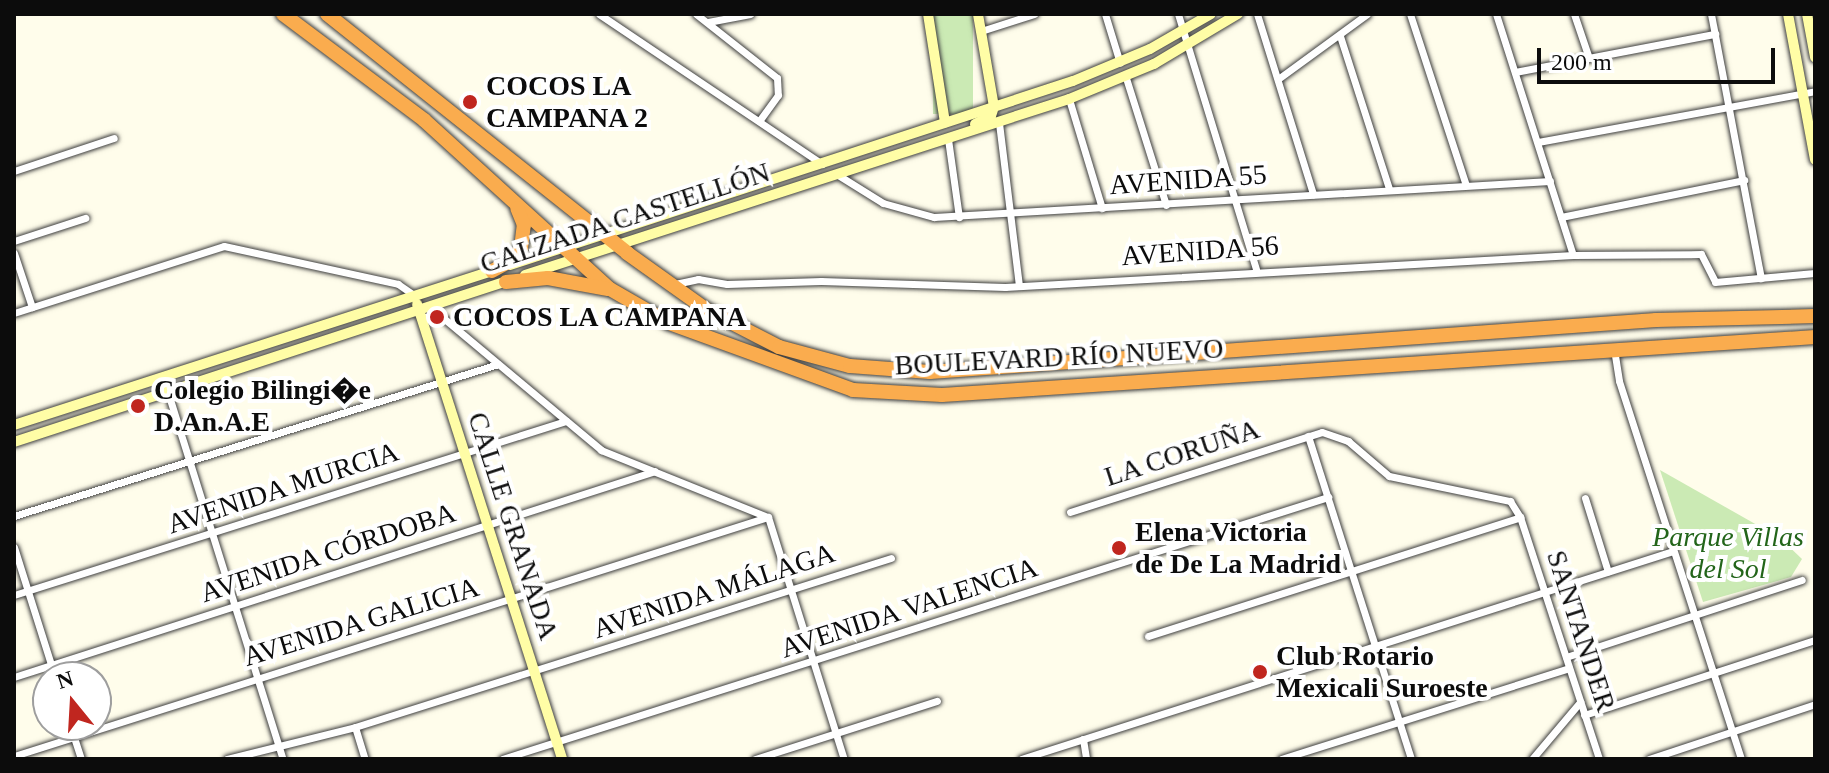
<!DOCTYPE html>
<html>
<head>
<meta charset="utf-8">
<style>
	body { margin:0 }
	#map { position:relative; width:1829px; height:773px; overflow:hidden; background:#fffdeb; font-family:Georgia,serif }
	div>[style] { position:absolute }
	.green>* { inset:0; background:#cbeab4; transform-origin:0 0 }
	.roads { filter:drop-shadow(0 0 2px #3f3f3f) drop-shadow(0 0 2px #3f3f3f) }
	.street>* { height:7px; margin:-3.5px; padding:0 3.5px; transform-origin:3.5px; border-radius:3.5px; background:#fff }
	.secondary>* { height:10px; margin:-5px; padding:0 5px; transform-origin:5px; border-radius:5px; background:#fffda6 }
	.highway>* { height:14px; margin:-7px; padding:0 7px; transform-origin:7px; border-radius:7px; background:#faac4e }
	.dots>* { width:22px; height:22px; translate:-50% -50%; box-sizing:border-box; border:4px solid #fff; border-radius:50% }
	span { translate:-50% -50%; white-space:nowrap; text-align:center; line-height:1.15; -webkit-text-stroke:8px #fff; paint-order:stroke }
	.poi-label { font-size:28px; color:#0c0c0c; font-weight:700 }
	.left { translate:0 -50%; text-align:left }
	.street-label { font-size:28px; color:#0c0c0c }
	.park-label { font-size:28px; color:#23651a; font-style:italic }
	.frame { position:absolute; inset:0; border:16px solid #0c0c0c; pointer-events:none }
	.north { position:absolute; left:32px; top:661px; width:80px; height:80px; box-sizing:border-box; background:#fff; border:2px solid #9e9e9e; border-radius:50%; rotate:342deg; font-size:22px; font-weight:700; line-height:32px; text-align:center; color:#0c0c0c }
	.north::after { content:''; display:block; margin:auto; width:28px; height:36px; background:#c0261f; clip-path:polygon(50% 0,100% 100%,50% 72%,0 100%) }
	.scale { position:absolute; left:1537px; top:48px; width:238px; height:36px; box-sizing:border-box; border:4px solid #0c0c0c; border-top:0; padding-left:10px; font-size:24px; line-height:28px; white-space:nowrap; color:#0c0c0c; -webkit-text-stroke:6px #fff; paint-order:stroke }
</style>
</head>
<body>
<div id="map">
	<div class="green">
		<i style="left:933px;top:14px;width:40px;height:100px"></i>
		<i style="clip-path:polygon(1660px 470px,1780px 538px,1802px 559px,1791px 577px,1703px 602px)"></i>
	</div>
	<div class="roads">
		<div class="street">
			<i style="left:599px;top:14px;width:269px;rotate:33.9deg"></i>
			<i style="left:696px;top:14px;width:103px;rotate:38.3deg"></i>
			<i style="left:777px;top:78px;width:17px;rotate:87deg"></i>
			<i style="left:778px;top:95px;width:32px;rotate:126deg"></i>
			<i style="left:1105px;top:14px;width:51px;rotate:73deg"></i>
			<i style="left:1178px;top:14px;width:267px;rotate:73deg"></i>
			<i style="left:1257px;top:14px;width:189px;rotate:72.7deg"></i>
			<i style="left:1410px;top:14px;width:180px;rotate:71.9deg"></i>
			<i style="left:1496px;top:14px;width:253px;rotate:72.3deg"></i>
			<i style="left:1574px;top:14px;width:46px;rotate:71.2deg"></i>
			<i style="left:1711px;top:14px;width:269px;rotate:79.3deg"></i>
			<i style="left:708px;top:22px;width:43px;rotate:-10.8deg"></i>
			<i style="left:981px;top:31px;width:56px;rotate:-17.8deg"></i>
			<i style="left:1340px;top:36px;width:161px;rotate:72.2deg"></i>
			<i style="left:1515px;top:72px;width:204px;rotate:-10.8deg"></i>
			<i style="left:1126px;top:78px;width:133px;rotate:72.5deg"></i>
			<i style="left:1278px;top:79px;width:110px;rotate:-36.1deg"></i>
			<i style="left:1069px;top:99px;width:114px;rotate:73.2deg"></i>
			<i style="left:999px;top:123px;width:164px;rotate:83deg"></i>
			<i style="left:948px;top:139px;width:79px;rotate:82deg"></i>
			<i style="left:1538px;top:142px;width:282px;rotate:-10.4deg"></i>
			<i style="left:14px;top:171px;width:105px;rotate:-18.3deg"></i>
			<i style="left:838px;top:175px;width:53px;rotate:31.9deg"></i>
			<i style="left:883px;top:203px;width:53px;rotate:15.4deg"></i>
			<i style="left:934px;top:217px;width:617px;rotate:-3.34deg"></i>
			<i style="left:1561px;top:217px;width:187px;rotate:-11.4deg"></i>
			<i style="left:14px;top:241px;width:75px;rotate:-17.9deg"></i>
			<i style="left:14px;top:253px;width:57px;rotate:71.6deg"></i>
			<i style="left:675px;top:284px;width:24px;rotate:-12deg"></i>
			<i style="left:698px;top:279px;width:29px;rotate:10deg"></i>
			<i style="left:727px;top:284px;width:94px;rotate:-1.8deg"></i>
			<i style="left:821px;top:281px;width:184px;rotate:1.9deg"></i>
			<i style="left:1005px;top:287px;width:569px;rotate:-3.22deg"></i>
			<i style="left:1573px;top:255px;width:128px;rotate:-0.4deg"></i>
			<i style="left:1701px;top:254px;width:31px;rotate:63deg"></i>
			<i style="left:1715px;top:282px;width:100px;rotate:-5.1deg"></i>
			<i style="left:14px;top:313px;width:220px;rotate:-17.7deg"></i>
			<i style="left:224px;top:246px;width:178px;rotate:12.3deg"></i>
			<i style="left:398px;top:284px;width:19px;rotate:35deg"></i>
			<i style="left:421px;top:317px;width:20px;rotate:-3deg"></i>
			<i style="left:441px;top:316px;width:209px;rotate:39.9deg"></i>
			<i style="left:601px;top:450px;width:180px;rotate:21.9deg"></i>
			<i style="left:1614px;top:349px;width:32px;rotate:81deg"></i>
			<i style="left:1619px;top:381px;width:397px;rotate:72.1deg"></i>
			<i style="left:163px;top:377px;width:400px;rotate:72.6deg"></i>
			<i style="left:1308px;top:436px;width:339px;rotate:72.3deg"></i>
			<i style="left:1585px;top:498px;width:77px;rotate:72.7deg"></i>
			<i style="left:1070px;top:512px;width:264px;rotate:-17.6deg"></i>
			<i style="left:1322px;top:432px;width:28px;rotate:19deg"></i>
			<i style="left:1348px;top:441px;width:54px;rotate:40.5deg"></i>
			<i style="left:1389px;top:476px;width:124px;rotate:11.7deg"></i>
			<i style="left:1510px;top:501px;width:19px;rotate:58deg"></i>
			<i style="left:1520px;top:517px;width:255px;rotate:71.9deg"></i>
			<i style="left:14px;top:516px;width:507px;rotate:-17.43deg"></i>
			<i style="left:768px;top:517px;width:254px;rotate:72.6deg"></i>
			<i style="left:14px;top:547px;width:136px;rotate:72.5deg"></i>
			<i style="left:14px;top:595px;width:579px;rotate:-17.5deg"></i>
			<i style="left:1148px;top:636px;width:391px;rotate:-17.7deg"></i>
			<i style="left:1566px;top:657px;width:248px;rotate:-18.1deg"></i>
			<i style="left:14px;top:677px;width:673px;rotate:-17.82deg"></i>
			<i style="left:1584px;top:715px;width:243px;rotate:-18deg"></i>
			<i style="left:70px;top:725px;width:36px;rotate:72deg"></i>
			<i style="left:355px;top:727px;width:34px;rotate:73deg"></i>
			<i style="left:1083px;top:739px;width:20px;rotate:81deg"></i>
			<i style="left:14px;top:756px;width:791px;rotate:-17.59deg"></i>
			<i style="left:227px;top:759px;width:132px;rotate:-14deg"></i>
			<i style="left:355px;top:727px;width:562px;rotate:-17.5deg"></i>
			<i style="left:502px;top:759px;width:867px;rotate:-17.6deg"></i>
			<i style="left:755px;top:759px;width:191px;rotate:-17.7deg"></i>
			<i style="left:1021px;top:759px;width:684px;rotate:-17.69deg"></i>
			<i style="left:1281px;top:759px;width:302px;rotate:-17.5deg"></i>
			<i style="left:1532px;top:759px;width:75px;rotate:-49.9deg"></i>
			<i style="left:1649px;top:759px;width:175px;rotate:-18.3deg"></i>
		</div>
		<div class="secondary">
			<i style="left:928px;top:14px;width:110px;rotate:81.1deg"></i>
			<i style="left:1788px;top:14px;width:148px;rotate:79.5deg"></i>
			<i style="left:1807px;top:14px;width:44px;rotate:79.5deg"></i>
			<i style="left:975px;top:124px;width:18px;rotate:-27deg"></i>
			<i style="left:991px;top:116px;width:9px;rotate:-72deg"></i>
			<i style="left:994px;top:107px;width:94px;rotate:-99.8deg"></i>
			<i style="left:510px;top:265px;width:592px;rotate:-18.1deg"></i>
			<i style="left:1073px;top:81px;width:83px;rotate:-22.6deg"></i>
			<i style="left:1150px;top:49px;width:70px;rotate:-29.8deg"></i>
			<i style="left:525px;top:275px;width:572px;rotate:-17.93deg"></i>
			<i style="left:1069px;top:99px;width:92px;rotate:-22.4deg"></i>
			<i style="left:1154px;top:64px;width:98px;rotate:-30.8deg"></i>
			<i style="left:417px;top:304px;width:478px;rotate:72.3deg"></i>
			<i style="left:14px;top:425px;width:505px;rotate:-17.86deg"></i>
			<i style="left:14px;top:442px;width:522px;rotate:-18.09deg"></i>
		</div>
		<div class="highway">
			<i style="left:283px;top:14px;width:176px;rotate:36.9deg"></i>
			<i style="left:424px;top:120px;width:251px;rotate:42.3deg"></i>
			<i style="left:610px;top:289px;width:68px;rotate:30deg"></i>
			<i style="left:669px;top:323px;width:196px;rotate:20deg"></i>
			<i style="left:853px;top:390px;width:89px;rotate:3.2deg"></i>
			<i style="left:942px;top:395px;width:875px;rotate:-3.8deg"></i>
			<i style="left:327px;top:14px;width:384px;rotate:38.5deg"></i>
			<i style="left:627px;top:253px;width:98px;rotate:35.5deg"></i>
			<i style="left:707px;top:310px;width:81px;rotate:27.2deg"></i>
			<i style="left:779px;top:347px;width:73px;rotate:15deg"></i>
			<i style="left:850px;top:366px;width:80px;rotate:4.3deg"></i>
			<i style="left:930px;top:372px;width:728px;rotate:-4.1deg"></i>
			<i style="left:1656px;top:320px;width:159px;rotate:-1.4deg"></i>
			<i style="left:492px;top:271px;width:26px;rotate:-29deg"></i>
			<i style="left:515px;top:258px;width:12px;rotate:-59deg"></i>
			<i style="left:521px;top:248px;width:23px;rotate:-83deg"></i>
			<i style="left:524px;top:225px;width:18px;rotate:-112deg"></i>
			<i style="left:506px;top:282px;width:42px;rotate:-5.4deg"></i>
			<i style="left:548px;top:278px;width:61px;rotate:10.4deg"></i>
		</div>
	</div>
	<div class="dots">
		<i style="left:470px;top:102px;background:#c0261f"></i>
		<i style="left:437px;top:317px;background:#c0261f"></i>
		<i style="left:138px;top:406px;background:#c0261f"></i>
		<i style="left:1119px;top:548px;background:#c0261f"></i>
		<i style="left:1260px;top:672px;background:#c0261f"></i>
	</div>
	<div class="poi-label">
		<span class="left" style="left:486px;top:102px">COCOS LA<br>CAMPANA 2</span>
		<span class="left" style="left:453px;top:317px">COCOS LA CAMPANA</span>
		<span class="left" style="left:154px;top:406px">Colegio Bilingi�e<br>D.An.A.E</span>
		<span class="left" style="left:1135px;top:548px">Elena Victoria<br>de De La Madrid</span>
		<span class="left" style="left:1276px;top:672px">Club Rotario<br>Mexicali Suroeste</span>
	</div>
	<div class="street-label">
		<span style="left:1188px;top:180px;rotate:-4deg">AVENIDA 55</span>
		<span style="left:625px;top:218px;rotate:-18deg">CALZADA CASTELLÓN</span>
		<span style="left:1200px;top:251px;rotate:-4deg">AVENIDA 56</span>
		<span style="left:1059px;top:357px;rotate:-3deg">BOULEVARD RÍO NUEVO</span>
		<span style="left:1182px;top:453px;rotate:-18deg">LA CORUÑA</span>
		<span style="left:283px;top:488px;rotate:-18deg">AVENIDA MURCIA</span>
		<span style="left:513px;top:526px;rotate:72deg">CALLE GRANADA</span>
		<span style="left:328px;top:553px;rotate:-18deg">AVENIDA CÓRDOBA</span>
		<span style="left:714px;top:591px;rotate:-18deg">AVENIDA MÁLAGA</span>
		<span style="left:909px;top:608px;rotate:-18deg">AVENIDA VALENCIA</span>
		<span style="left:361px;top:622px;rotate:-17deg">AVENIDA GALICIA</span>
		<span style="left:1581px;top:631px;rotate:72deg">SANTANDER</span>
	</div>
	<div class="park-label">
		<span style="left:1728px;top:553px">Parque Villas<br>del Sol</span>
	</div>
	<div class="frame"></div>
	<div class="north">N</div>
	<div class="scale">200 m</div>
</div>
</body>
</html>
